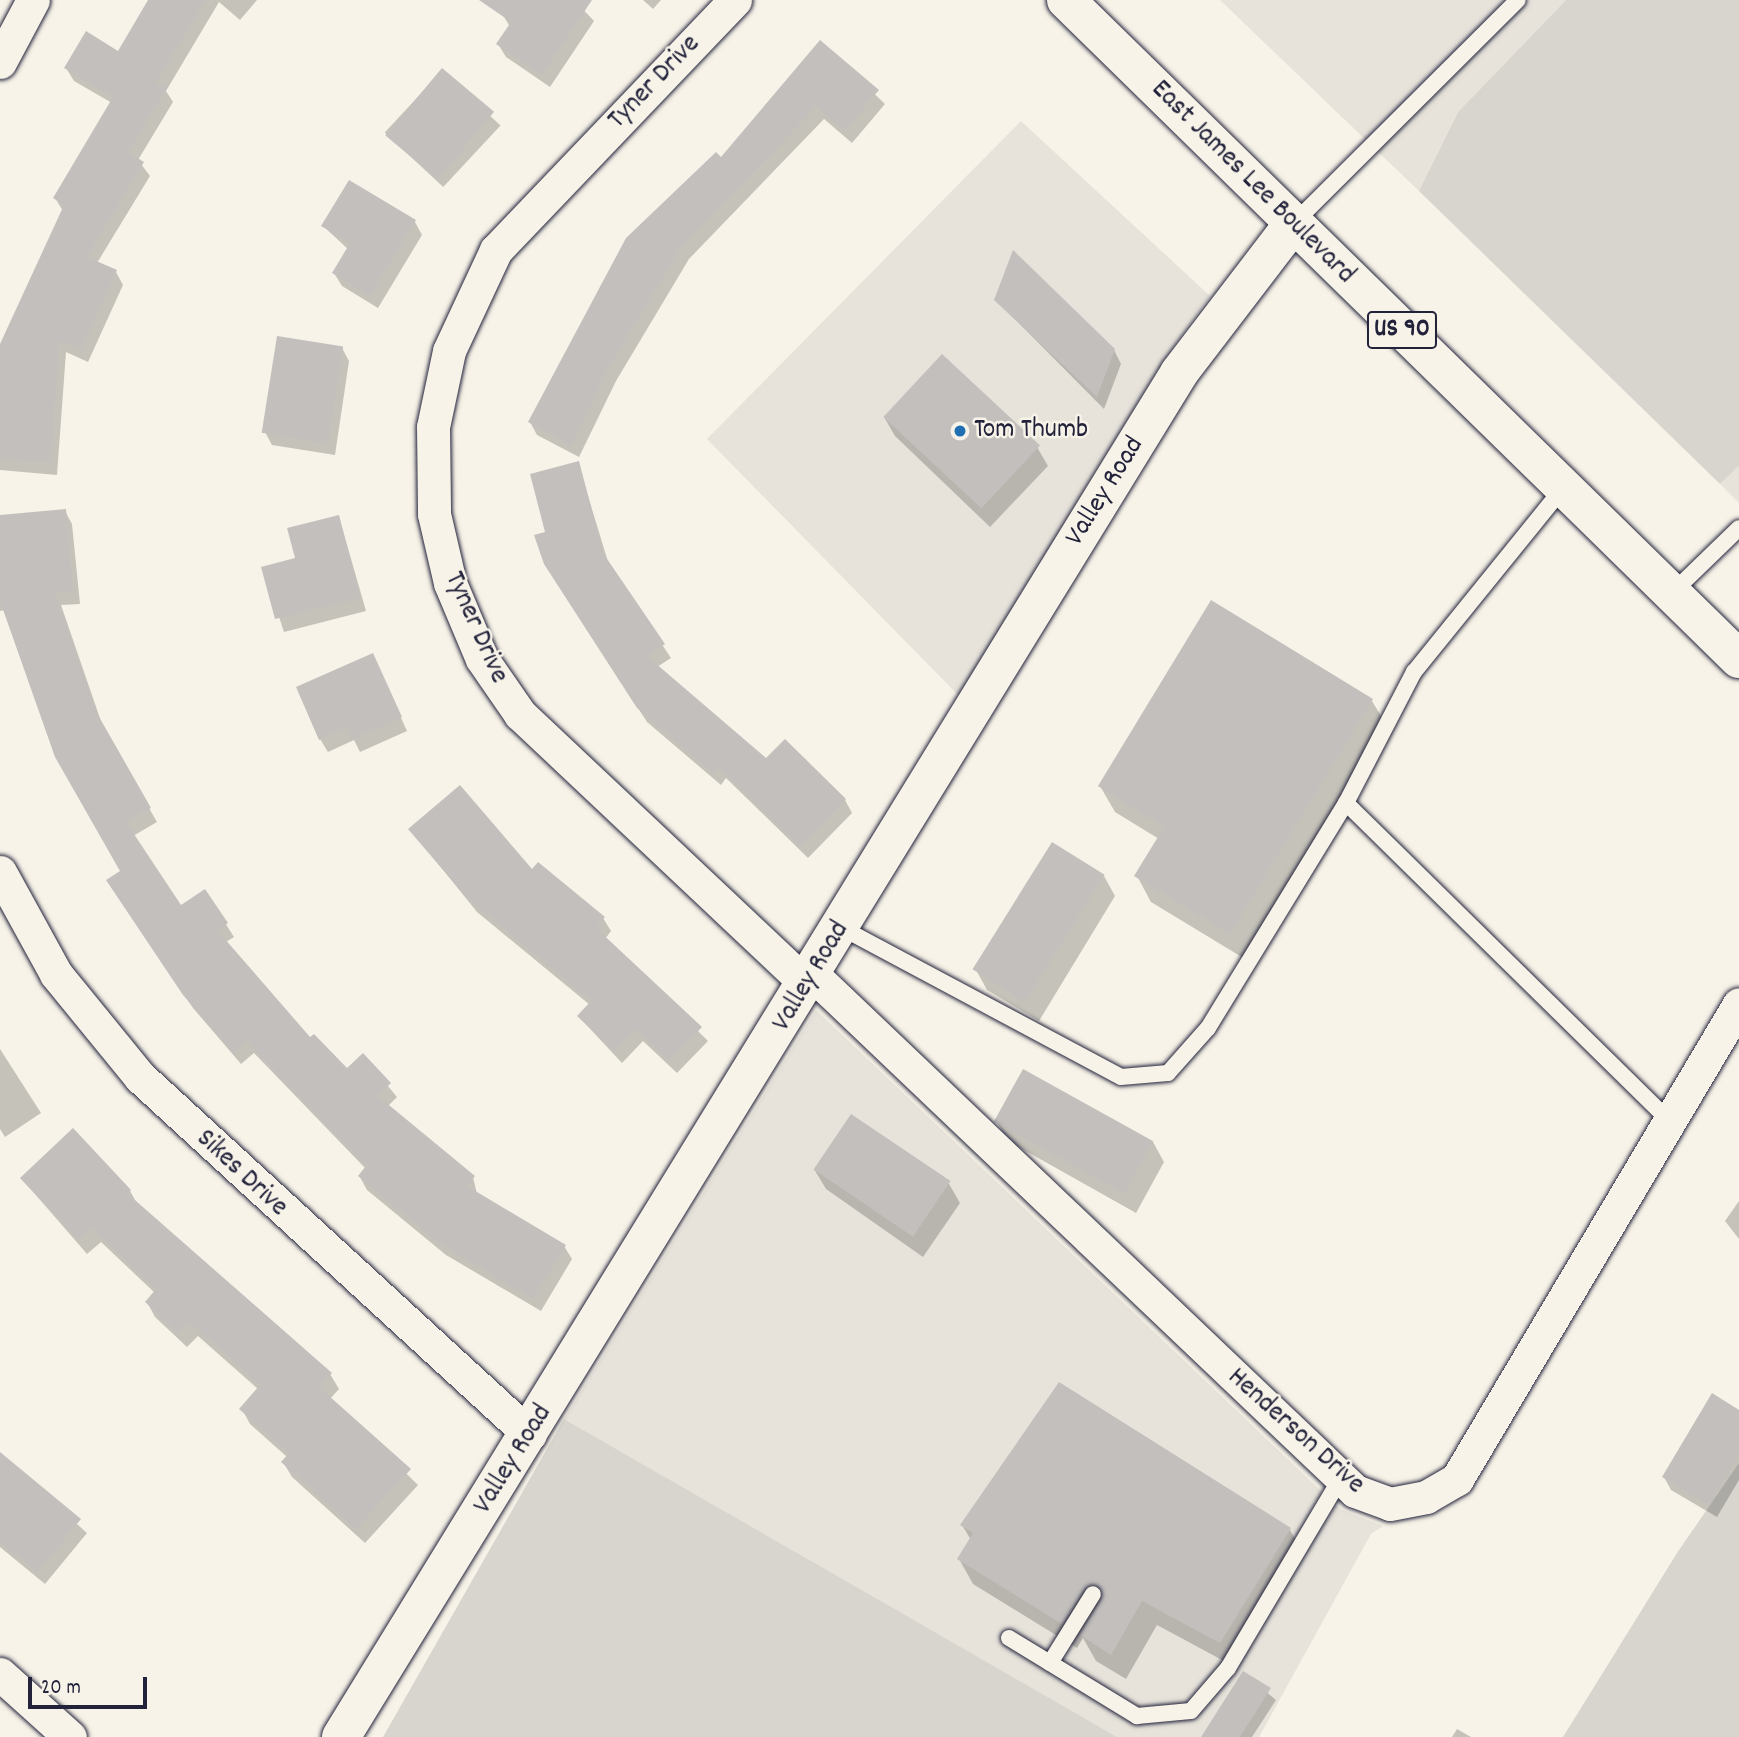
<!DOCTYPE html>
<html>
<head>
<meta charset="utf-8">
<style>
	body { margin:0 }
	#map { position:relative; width:1739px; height:1737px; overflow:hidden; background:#f7f3e8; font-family:Dekko,sans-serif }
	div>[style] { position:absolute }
	.built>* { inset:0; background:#e7e3db }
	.green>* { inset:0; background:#d8d5cf }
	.shadow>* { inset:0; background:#0003; transform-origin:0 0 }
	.building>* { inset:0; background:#c2bfbd; transform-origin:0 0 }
	.roads { filter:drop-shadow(0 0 2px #22223b) drop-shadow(0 0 2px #22223b) }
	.service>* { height:16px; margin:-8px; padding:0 8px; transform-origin:8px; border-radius:8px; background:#f7f3e8 }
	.minor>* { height:33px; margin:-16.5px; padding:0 16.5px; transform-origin:16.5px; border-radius:16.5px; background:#f7f3e8 }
	.tertiary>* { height:38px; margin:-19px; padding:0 19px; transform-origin:19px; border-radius:19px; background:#f7f3e8 }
	.primary>* { height:38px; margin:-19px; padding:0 19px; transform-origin:19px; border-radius:19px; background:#f7f3e8 }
	.dots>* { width:19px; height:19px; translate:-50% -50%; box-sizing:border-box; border:4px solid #f7f3e8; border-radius:50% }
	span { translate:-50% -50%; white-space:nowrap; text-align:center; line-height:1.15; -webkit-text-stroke:5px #f7f3e8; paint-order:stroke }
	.shield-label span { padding:2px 5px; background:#f7f3e8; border:2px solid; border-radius:5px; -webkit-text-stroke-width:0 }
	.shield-label { font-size:26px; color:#22223b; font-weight:700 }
	.street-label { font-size:28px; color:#22223b }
	.poi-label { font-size:28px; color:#22223b }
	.left { translate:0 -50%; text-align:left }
	.scale { position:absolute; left:28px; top:1677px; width:119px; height:32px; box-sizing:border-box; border:4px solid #22223b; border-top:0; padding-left:9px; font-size:21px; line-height:24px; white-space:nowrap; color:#22223b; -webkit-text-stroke:5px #f7f3e8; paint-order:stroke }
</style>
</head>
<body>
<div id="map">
	<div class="built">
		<i style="clip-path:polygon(1220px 0,1566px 0,1458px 112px,1419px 191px)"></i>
		<i style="clip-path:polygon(1021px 121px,1210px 296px,1162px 363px,959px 696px,707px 439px)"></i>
		<i style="clip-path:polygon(1739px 466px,1739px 503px,1720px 484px)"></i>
		<i style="clip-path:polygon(816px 1010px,1340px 1509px,1383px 1526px,1371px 1534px,1259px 1737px,1117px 1737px,564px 1419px)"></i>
	</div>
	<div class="green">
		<i style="clip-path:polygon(1566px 0,1739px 0,1739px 466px,1720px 484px,1419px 191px,1458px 112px)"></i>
		<i style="clip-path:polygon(564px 1419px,874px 1597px,1117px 1737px,383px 1737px)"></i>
		<i style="clip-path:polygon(1739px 1463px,1739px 1737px,1563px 1737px,1677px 1553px)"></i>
	</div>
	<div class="shadow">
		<i style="clip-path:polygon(152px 0,257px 0,240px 20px,219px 2px,166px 91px,173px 102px,138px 160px,150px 176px,97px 263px,116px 272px,123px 285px,88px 362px,66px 352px,57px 475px,0 470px,0 356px,63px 211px,55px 198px,112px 103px,74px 81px,66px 68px,119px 53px)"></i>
		<i style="clip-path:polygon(513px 0,574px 0,594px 21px,550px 87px,506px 57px,498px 44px,510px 27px,503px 15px)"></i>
		<i style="clip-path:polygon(643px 0,661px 0,653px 9px)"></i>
		<i style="clip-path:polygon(820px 42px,885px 104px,852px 143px,824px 119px,689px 259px,616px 381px,579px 457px,537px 435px,530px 422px,721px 160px)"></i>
		<i style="left:442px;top:71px;width:80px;height:84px;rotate:43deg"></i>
		<i style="clip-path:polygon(415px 222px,422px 235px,378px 308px,342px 286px,334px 273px,349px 250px,323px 226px)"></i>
		<i style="clip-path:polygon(996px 300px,1114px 350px,1121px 364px,1104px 409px)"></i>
		<i style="clip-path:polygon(342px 348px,349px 361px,335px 455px,272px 445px,265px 432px)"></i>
		<i style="clip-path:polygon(884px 417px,1037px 447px,1048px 466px,990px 527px,895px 436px)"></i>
		<i style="clip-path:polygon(578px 463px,609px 565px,671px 658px,657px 667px,766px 760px,845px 800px,852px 813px,808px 858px,726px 778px,721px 785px,647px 722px,553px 577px,547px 533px)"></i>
		<i style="clip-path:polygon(65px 511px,72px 524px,80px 604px,61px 605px,104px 730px,157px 822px,133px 836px,180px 908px,205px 891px,234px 937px,226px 942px,310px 1040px,347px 1071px,363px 1056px,397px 1097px,388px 1106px,473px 1177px,477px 1194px,564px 1246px,572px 1259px,541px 1311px,446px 1255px,367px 1190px,360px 1177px,366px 1169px,254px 1053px,241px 1064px,193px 1008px,116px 893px,122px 871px,5px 610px,0 611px,0 517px)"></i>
		<i style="clip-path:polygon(339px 517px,366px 611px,284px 632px,263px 568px,297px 560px)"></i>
		<i style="clip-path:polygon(373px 656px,407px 731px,360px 752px,354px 740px,328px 752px,320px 739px)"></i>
		<i style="clip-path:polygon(1372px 701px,1387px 726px,1245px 959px,1151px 902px,1137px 876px,1159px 839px,1115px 812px,1100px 786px)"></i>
		<i style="clip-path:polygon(410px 829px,532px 871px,603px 918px,611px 931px,605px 939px,708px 1041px,677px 1073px,643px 1041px,622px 1063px,579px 1017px,590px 1005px,477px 912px)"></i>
		<i style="clip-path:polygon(1104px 876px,1115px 896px,1039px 1021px,987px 990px,976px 970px)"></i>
		<i style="clip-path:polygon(0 1049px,41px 1113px,5px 1137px,0 1129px)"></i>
		<i style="clip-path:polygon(996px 1121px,1153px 1142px,1164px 1162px,1136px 1213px,1008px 1141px)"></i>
		<i style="clip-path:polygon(814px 1169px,949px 1184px,960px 1203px,923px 1257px,826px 1189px)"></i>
		<i style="clip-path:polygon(22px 1179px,130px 1191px,138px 1205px,330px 1374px,339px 1389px,330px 1399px,418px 1485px,365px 1543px,292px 1477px,283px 1462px,287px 1457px,250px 1424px,242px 1409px,259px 1390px,198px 1336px,187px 1347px,155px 1317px,147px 1302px,155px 1293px,101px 1242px,87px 1254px)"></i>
		<i style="clip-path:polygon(1739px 1201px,1739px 1239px,1725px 1221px)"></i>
		<i style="clip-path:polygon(1739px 1412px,1739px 1480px,1717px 1517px,1671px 1490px,1664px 1477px)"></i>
		<i style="clip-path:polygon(0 1455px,87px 1533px,45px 1584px,0 1547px)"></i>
		<i style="clip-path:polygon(962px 1525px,1290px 1530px,1304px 1555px,1235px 1667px,1157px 1625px,1126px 1679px,1096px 1661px,1083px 1638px,1077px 1648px,973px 1584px,959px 1559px,971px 1540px)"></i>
		<i style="clip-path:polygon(1244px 1673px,1276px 1700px,1252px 1737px,1203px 1737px)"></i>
		<i style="clip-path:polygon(1457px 1729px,1471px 1737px,1452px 1737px)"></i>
	</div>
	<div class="building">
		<i style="clip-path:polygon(148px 0,206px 0,156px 82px,167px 88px,128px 152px,144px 162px,87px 257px,117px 270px,81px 350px,59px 341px,51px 463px,0 459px,0 344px,64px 205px,53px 198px,113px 97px,64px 68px,86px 31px,118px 51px)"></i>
		<i style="clip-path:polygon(479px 0,592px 0,542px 75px,496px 44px,511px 22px)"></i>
		<i style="clip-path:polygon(820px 40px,879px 90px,844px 131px,816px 107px,682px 246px,609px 367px,571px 446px,528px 422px,626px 238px,716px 152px,721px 157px)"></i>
		<i style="left:442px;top:68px;width:68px;height:88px;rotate:40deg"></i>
		<i style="clip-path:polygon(349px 180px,416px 220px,370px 296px,332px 273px,350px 243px,321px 226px)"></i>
		<i style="clip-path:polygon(1013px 250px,1115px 349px,1097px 397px,994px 300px)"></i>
		<i style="left:277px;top:336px;width:67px;height:98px;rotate:9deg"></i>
		<i style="left:942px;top:354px;width:134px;height:86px;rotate:43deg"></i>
		<i style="clip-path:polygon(579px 461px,603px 553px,665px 644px,647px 656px,766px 758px,785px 739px,846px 799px,800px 846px,718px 767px,713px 773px,637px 708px,544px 564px,534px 535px,545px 532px,530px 474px)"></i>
		<i style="clip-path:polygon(66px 509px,73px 591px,55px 593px,98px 715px,151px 808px,126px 822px,181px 905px,205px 889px,228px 923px,217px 930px,310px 1037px,314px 1034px,347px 1068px,363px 1053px,391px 1083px,378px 1096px,475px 1176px,467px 1186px,566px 1245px,533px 1299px,437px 1242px,358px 1176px,366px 1166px,246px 1041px,233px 1053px,183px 995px,106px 880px,120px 871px,55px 757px,0 601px,0 515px)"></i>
		<i style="clip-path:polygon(339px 515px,360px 598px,275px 619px,261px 567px,295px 558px,287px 528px)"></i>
		<i style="clip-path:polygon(1211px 600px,1373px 699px,1230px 934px,1134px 876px,1164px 827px,1098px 786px)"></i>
		<i style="clip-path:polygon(373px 653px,402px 717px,352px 740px,346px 727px,319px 740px,296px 687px)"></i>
		<i style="clip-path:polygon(460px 785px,532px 869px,538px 862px,605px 917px,596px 928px,702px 1027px,669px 1061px,635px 1029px,614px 1051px,577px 1016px,591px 1001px,468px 899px,408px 829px)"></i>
		<i style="left:1052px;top:842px;width:62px;height:150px;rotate:32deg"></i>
		<i style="left:1023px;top:1069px;width:149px;height:60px;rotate:29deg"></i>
		<i style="left:851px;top:1114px;width:120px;height:67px;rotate:34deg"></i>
		<i style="clip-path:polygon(73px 1128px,131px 1190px,128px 1194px,332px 1373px,319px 1387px,411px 1469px,356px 1529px,281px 1462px,289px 1453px,239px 1409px,260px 1385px,189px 1322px,178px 1333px,145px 1302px,156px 1289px,91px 1228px,78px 1240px,20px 1178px)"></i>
		<i style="clip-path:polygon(1059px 1382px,1291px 1528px,1220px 1643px,1142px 1601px,1111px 1655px,1080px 1635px,1102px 1599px,1099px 1586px,1085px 1588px,1062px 1624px,957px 1559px,973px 1533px,960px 1525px)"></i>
		<i style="clip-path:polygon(1712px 1393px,1739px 1410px,1739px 1455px,1709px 1505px,1662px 1477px)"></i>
		<i style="clip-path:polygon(0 1452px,81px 1519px,37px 1572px,0 1542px)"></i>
		<i style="clip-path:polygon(1243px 1671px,1271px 1688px,1240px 1737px,1201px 1737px)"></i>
	</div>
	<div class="roads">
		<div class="service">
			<i style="left:1293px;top:224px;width:317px;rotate:-44.9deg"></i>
			<i style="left:1672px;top:593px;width:93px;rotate:-44.1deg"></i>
			<i style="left:1346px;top:803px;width:453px;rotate:44.5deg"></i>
			<i style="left:842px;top:928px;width:316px;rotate:28.1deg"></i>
			<i style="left:1121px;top:1077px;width:47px;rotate:-4.9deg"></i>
			<i style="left:1168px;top:1073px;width:60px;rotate:-48.4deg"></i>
			<i style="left:1208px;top:1028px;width:264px;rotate:-58.5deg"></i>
			<i style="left:1346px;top:803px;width:148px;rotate:-62.6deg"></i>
			<i style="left:1414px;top:672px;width:237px;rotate:-51deg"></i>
			<i style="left:1009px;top:1638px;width:150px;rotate:31.4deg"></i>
			<i style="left:1137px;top:1716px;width:54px;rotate:-5.3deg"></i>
			<i style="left:1191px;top:1711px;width:57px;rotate:-49.3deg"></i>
			<i style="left:1228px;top:1668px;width:221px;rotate:-59.3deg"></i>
			<i style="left:1050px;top:1663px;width:81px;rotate:-58.1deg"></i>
		</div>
		<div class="minor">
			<i style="left:735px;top:0;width:346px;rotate:133.7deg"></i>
			<i style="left:496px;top:250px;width:111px;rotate:115deg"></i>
			<i style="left:449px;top:351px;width:78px;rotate:101.9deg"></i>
			<i style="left:433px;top:427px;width:87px;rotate:89.3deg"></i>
			<i style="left:434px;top:514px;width:71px;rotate:76.9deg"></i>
			<i style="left:450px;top:583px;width:82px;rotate:67.2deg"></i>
			<i style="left:482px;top:659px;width:67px;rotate:55.4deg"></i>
			<i style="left:520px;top:714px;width:395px;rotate:43.3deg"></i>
			<i style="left:0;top:62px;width:70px;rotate:-62deg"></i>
			<i style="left:0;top:872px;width:116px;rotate:61.2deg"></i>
			<i style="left:56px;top:974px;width:133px;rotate:50.8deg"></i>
			<i style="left:140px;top:1077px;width:529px;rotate:42.55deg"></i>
			<i style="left:813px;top:975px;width:748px;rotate:43.59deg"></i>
			<i style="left:1355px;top:1491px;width:37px;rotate:20deg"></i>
			<i style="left:1390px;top:1504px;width:37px;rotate:-11deg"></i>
			<i style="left:1426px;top:1497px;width:36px;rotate:-30deg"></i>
			<i style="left:1457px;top:1479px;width:552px;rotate:-59.3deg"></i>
			<i style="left:0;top:1674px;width:94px;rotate:42deg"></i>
		</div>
		<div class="tertiary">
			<i style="left:341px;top:1737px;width:1601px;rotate:-58.43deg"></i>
			<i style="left:1179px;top:373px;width:188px;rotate:-52.6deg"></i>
		</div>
		<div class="primary">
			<i style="left:1066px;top:0;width:942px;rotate:44.4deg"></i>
		</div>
	</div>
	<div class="dots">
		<i style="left:960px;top:431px;background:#1f6fb2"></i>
	</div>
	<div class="shield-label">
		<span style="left:1402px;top:330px">US 90</span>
	</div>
	<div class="street-label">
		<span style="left:655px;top:83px;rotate:-46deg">Tyner Drive</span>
		<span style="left:1252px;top:183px;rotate:45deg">East James Lee Boulevard</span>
		<span style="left:1106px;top:492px;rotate:-58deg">Valley Road</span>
		<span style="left:475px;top:628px;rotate:66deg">Tyner Drive</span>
		<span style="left:812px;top:977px;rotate:-59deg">Valley Road</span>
		<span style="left:241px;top:1174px;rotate:43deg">Sikes Drive</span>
		<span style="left:1295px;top:1432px;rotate:42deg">Henderson Drive</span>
		<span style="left:514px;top:1460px;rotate:-58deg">Valley Road</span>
	</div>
	<div class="poi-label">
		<span class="left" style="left:974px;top:431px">Tom Thumb</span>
	</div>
	<div class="scale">20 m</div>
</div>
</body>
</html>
